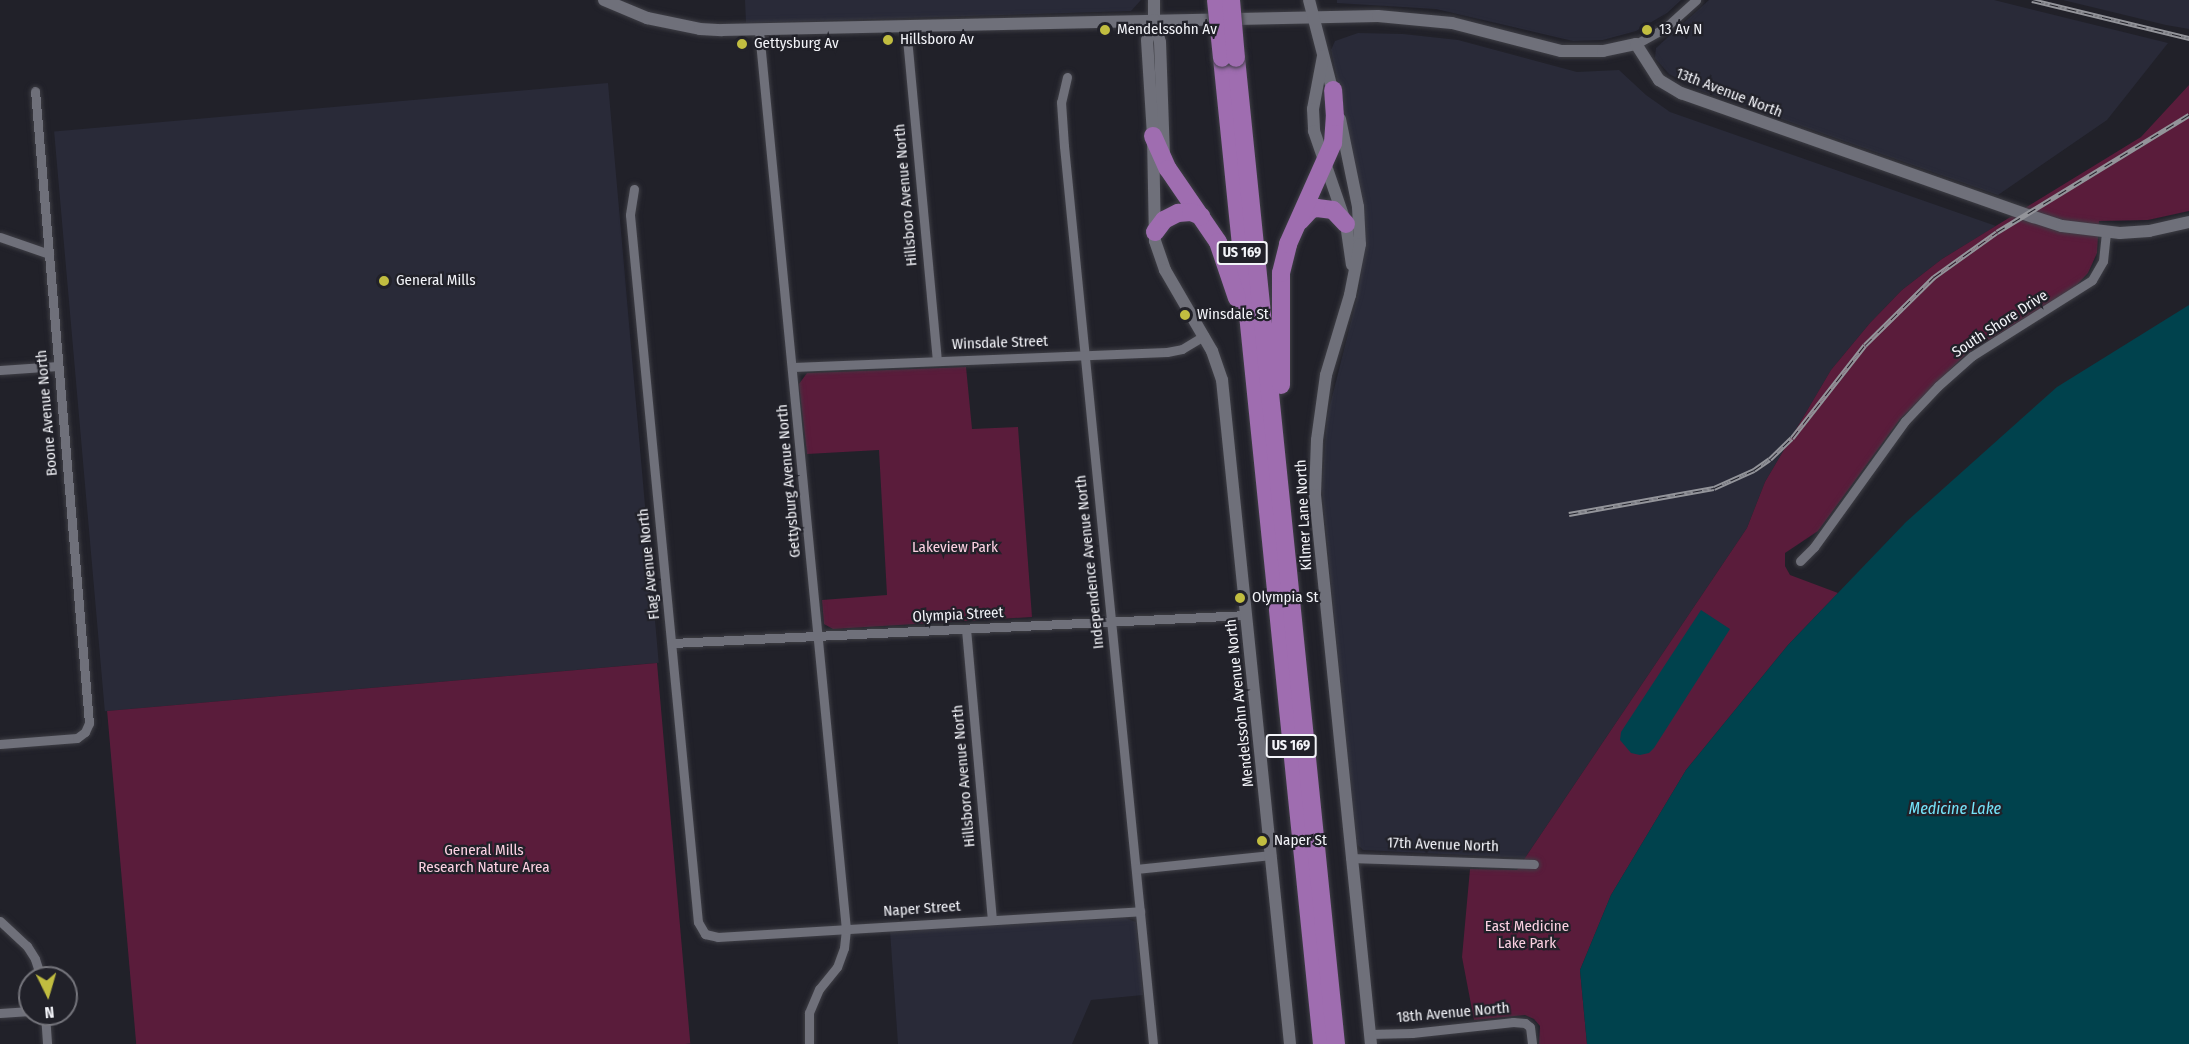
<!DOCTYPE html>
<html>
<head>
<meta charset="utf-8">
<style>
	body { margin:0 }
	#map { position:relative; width:2189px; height:1044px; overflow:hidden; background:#212129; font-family:"Fira Sans Condensed",sans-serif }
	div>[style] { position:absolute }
	.built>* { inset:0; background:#292a38; transform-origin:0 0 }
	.green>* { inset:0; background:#5a1c3b; transform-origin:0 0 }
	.water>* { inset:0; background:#00424d }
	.roads { filter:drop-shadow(0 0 2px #3e3e45) drop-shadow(0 0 2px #3e3e45) }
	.minor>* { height:9px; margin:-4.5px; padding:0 4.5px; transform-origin:4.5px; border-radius:4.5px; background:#6f707a }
	.tertiary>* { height:12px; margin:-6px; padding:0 6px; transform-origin:6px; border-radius:6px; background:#6f707a }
	.motorway>* { height:18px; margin:-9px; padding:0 9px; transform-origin:9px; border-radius:9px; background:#9f6db0 }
	.rail>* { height:5px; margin-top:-2.5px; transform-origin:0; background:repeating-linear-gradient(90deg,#212129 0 9px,#93949a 0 18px); box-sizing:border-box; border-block:2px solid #93949a }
	.bridges { filter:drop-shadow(0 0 2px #3e3e45) drop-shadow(0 0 2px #3e3e45) }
	.motorway-bridge>* { height:18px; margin:-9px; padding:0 9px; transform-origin:9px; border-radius:9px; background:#9f6db0 }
	.dots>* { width:16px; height:16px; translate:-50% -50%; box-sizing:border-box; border:3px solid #212129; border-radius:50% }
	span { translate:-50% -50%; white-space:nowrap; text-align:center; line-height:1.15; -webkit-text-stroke:4.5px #212129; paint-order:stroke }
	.shield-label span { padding:2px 4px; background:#212129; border:2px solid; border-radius:4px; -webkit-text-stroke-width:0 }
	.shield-label { font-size:14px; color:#f3f4f9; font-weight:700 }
	.poi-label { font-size:15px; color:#f3f4f9 }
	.left { translate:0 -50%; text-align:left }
	.street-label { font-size:15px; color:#f3f4f9 }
	.park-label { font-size:15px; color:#fcd1e2 }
	.water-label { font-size:16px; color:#75e4fa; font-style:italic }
	.north { position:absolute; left:18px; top:966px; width:60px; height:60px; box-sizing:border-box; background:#212129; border:2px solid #75757c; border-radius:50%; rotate:175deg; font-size:16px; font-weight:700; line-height:24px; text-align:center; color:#f3f4f9 }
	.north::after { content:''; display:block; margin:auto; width:21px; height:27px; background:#c1bd40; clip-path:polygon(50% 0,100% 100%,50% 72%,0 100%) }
</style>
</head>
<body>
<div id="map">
	<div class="built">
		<i style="clip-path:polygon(745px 0,1141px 0,1131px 11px,746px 23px)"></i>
		<i style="clip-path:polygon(1337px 0,1681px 0,1667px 13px,1636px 31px,1603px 40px,1573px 41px,1436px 9px,1337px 3px)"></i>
		<i style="clip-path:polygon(1709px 0,1994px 0,2168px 43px,2107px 120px,1998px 195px,1699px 90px,1669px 74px,1655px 58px,1656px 48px)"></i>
		<i style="clip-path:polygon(2063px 0,2189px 0,2189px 29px,2166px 25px)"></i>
		<i style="clip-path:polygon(1358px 33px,1403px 34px,1458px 40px,1577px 72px,1619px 70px,1646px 95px,1670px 112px,1996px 226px,1942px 259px,1902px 290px,1870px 323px,1831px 370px,1765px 482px,1747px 528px,1525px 858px,1363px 850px,1356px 843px,1322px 489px,1327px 417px,1359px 290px,1366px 236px,1362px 199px,1331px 50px,1335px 41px)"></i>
		<i style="left:608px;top:83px;width:582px;height:556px;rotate:85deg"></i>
		<i style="clip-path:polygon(1125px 918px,1136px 922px,1143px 995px,1091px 1000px,1072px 1044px,898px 1044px,890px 931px)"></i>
	</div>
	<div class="green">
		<i style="clip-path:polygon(2189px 85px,2189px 211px,2148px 220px,2099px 221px,2097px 253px,2088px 273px,2073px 289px,1967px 353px,1900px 419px,1818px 531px,1785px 553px,1785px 566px,1790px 575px,1838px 593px,1788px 645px,1686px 770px,1611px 895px,1580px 970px,1587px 1044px,1539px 1044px,1540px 1026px,1534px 1019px,1525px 1015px,1474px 1020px,1462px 957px,1470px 869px,1517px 870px,1747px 528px,1765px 482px,1831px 370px,1870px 323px,1902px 290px,1942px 259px,2141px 137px)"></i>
		<i style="clip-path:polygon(966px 367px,972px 429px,1018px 427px,1032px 617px,833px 629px,824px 624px,822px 600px,887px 595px,879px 450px,807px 454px,799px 384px,807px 373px)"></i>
		<i style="left:657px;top:663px;width:382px;height:552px;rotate:85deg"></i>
	</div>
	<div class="water">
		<i style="clip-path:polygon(2189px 305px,2189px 1044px,1587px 1044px,1580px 970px,1611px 895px,1686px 770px,1788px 645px,1906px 522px,2057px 387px)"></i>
		<i style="clip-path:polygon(1701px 610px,1730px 629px,1654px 748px,1649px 753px,1640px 755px,1631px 753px,1620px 740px,1621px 732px)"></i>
	</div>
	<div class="roads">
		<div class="minor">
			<i style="left:906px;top:27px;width:335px;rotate:84.7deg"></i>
			<i style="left:759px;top:31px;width:902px;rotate:84.47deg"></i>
			<i style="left:846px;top:929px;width:19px;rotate:96deg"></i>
			<i style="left:844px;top:948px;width:20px;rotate:110deg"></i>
			<i style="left:837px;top:967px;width:28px;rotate:129deg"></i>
			<i style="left:819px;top:989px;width:26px;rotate:113deg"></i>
			<i style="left:809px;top:1013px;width:31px;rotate:90deg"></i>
			<i style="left:1636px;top:44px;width:33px;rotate:-29deg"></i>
			<i style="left:1665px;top:28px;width:42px;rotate:-42.1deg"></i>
			<i style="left:1067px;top:77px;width:26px;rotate:103deg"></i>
			<i style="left:1061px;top:102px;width:44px;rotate:86.1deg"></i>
			<i style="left:1064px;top:146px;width:902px;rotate:84.34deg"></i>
			<i style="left:634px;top:189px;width:26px;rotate:99deg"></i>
			<i style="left:630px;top:215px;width:710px;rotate:84.51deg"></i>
			<i style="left:698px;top:922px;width:14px;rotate:60deg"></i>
			<i style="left:705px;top:934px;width:13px;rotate:13deg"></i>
			<i style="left:718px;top:937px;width:423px;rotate:-3.5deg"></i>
			<i style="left:0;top:237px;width:52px;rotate:19.1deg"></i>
			<i style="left:793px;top:367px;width:374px;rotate:-2.3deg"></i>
			<i style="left:1167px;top:352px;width:15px;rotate:-11deg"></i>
			<i style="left:1182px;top:349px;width:26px;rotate:-31deg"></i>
			<i style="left:0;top:370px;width:58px;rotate:-3.9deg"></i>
			<i style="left:1800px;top:561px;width:20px;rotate:-45deg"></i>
			<i style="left:1814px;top:547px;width:155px;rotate:-54.2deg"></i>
			<i style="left:1905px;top:421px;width:48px;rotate:-46.7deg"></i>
			<i style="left:1938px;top:386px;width:45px;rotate:-41.4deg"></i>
			<i style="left:1972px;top:356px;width:142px;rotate:-32.3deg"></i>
			<i style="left:2092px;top:280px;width:22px;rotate:-60deg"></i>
			<i style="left:2103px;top:261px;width:29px;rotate:-84deg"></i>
			<i style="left:966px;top:629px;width:291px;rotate:84.9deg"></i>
			<i style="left:672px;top:643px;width:575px;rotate:-2.79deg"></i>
			<i style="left:0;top:744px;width:77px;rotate:-4.5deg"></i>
			<i style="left:77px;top:738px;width:10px;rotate:-37deg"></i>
			<i style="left:85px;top:732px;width:10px;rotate:-66deg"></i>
			<i style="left:89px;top:723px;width:634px;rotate:-94.88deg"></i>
			<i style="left:1350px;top:858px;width:184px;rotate:1.9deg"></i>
			<i style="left:1136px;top:869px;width:136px;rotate:-5.9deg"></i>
			<i style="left:0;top:921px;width:37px;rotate:43deg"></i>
			<i style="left:27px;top:946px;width:15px;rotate:58deg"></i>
			<i style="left:35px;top:959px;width:20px;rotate:72deg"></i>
			<i style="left:0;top:1013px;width:30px;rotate:-4deg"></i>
			<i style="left:45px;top:1014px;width:30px;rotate:86deg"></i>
			<i style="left:1369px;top:1034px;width:43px;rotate:-1.3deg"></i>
			<i style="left:1412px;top:1033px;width:102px;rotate:-6.2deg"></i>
			<i style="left:1513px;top:1022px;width:12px;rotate:5deg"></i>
			<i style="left:1525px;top:1023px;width:6px;rotate:39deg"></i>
			<i style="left:1530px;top:1027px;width:17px;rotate:83deg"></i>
		</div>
		<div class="tertiary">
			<i style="left:604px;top:0;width:47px;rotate:22.7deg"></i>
			<i style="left:647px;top:18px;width:54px;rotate:11.7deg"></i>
			<i style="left:700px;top:29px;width:22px;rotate:3deg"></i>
			<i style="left:722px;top:30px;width:656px;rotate:-1.22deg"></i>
			<i style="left:1378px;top:16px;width:74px;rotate:5.4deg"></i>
			<i style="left:1452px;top:23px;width:113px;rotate:14.4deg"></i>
			<i style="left:1561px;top:51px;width:42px"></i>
			<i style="left:1603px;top:51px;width:34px;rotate:-12deg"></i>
			<i style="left:1636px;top:44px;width:43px;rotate:57.4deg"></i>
			<i style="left:1659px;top:80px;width:26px;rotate:31deg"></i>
			<i style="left:1681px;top:93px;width:374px;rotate:19.4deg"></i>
			<i style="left:2034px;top:217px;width:29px;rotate:18deg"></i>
			<i style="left:2062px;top:226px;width:58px;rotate:6.9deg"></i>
			<i style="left:2120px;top:233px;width:29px;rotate:-4deg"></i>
			<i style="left:2149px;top:231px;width:41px;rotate:-12.7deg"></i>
			<i style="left:1154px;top:0;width:20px;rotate:90deg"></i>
			<i style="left:1154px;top:20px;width:23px;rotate:75deg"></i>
			<i style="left:1160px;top:42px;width:112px;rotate:88deg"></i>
			<i style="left:1309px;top:0;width:100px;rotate:75.5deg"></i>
			<i style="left:1154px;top:20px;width:21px;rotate:109deg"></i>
			<i style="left:1147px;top:40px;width:96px;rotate:86.4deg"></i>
			<i style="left:1153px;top:136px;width:105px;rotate:88.9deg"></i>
			<i style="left:1155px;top:241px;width:31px;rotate:71deg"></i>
			<i style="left:1165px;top:270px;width:94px;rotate:59.9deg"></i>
			<i style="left:1212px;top:351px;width:31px;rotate:71deg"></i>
			<i style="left:1222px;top:380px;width:667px;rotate:84.15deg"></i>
			<i style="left:1323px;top:56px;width:54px;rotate:100.7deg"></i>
			<i style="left:1313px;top:109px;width:22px;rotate:87deg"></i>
			<i style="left:1314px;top:131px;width:98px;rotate:71deg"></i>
			<i style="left:1346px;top:224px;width:41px;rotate:81.7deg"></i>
			<i style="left:1340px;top:119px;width:90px;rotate:78.4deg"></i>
			<i style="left:1358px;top:207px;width:37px;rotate:87deg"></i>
			<i style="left:1360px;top:244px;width:52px;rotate:101.1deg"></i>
			<i style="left:1350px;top:295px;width:84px;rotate:106.7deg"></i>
			<i style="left:1326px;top:375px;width:66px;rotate:97.9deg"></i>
			<i style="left:1317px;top:440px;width:55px;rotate:92.1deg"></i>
			<i style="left:1315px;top:495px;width:552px;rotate:84.18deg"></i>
		</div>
		<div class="motorway">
			<i style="left:1222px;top:58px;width:991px;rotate:84.21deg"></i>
			<i style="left:1236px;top:58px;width:991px;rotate:84.21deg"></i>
			<i style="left:1153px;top:136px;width:36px;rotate:66deg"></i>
			<i style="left:1168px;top:169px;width:88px;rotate:55.6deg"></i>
			<i style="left:1218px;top:242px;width:59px;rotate:71.3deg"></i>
			<i style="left:1300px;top:221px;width:16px;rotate:-47deg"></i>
			<i style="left:1311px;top:209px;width:6px;rotate:-9deg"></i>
			<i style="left:1317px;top:208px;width:16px;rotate:7deg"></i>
			<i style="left:1333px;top:210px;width:19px;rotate:47deg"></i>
			<i style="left:1155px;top:232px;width:15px;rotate:-53deg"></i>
			<i style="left:1164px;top:220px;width:16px;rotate:-27deg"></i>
			<i style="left:1178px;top:213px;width:13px;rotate:-4deg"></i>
			<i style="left:1191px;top:212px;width:11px;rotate:22deg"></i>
			<i style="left:1281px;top:385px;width:112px;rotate:-90deg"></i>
			<i style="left:1281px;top:273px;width:30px;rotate:-76deg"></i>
			<i style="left:1288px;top:244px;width:111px;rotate:-66deg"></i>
			<i style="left:1333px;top:143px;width:26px;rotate:-86deg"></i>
			<i style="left:1335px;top:117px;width:27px;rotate:-94deg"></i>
		</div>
	</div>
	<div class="rail">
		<i style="left:2032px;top:0;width:162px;rotate:13.6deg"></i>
		<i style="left:1569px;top:514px;width:147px;rotate:-10.2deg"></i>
		<i style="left:1714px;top:488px;width:44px;rotate:-24.2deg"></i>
		<i style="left:1754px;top:470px;width:19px;rotate:-35deg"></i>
		<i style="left:1770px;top:459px;width:30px;rotate:-44deg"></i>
		<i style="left:1792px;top:438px;width:118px;rotate:-51.9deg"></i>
		<i style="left:1865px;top:345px;width:97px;rotate:-44.6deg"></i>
		<i style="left:1934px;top:277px;width:77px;rotate:-35.5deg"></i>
		<i style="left:1997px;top:232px;width:225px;rotate:-31.4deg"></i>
	</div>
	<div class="bridges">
		<div class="motorway-bridge">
			<i style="left:1216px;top:0;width:58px;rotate:84.1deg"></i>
			<i style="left:1231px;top:0;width:58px;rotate:85.1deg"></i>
		</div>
	</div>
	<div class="dots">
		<i style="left:1105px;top:30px;background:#c1bd40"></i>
		<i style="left:1647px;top:30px;background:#c1bd40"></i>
		<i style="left:888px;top:40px;background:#c1bd40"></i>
		<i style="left:742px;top:44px;background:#c1bd40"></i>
		<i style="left:384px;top:281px;background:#c1bd40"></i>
		<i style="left:1185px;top:315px;background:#c1bd40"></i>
		<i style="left:1240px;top:598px;background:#c1bd40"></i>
		<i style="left:1262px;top:841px;background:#c1bd40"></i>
	</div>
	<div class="shield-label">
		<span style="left:1242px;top:253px">US 169</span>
		<span style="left:1291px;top:746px">US 169</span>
	</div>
	<div class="poi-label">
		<span class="left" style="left:1117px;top:30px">Mendelssohn Av</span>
		<span class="left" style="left:1659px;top:30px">13 Av N</span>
		<span class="left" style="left:900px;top:40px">Hillsboro Av</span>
		<span class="left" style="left:754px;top:44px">Gettysburg Av</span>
		<span class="left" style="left:396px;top:281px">General Mills</span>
		<span class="left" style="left:1197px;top:315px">Winsdale St</span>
		<span class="left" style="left:1252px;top:598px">Olympia St</span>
		<span class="left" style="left:1274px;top:841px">Naper St</span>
	</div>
	<div class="street-label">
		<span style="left:1729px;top:93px;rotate:21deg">13th Avenue North</span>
		<span style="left:906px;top:195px;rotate:-95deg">Hillsboro Avenue North</span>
		<span style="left:2000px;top:324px;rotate:-33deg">South Shore Drive</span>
		<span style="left:1000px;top:343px;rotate:-2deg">Winsdale Street</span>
		<span style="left:47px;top:413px;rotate:-95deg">Boone Avenue North</span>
		<span style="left:789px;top:481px;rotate:-95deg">Gettysburg Avenue North</span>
		<span style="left:1304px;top:515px;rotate:-93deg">Kilmer Lane North</span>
		<span style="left:1090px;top:562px;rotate:-96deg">Independence Avenue North</span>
		<span style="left:649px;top:564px;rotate:-96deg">Flag Avenue North</span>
		<span style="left:958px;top:615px;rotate:-3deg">Olympia Street</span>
		<span style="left:1240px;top:703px;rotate:-96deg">Mendelssohn Avenue North</span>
		<span style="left:964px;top:776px;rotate:-95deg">Hillsboro Avenue North</span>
		<span style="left:1443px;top:845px;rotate:2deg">17th Avenue North</span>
		<span style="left:922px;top:909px;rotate:-4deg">Naper Street</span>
		<span style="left:1453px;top:1013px;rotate:-5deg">18th Avenue North</span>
	</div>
	<div class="park-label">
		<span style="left:955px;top:548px">Lakeview Park</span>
		<span style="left:484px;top:859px">General Mills<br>Research Nature Area</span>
		<span style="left:1527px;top:935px">East Medicine<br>Lake Park</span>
	</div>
	<div class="water-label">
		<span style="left:1955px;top:809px">Medicine Lake</span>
	</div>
	<div class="north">N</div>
</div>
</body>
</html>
